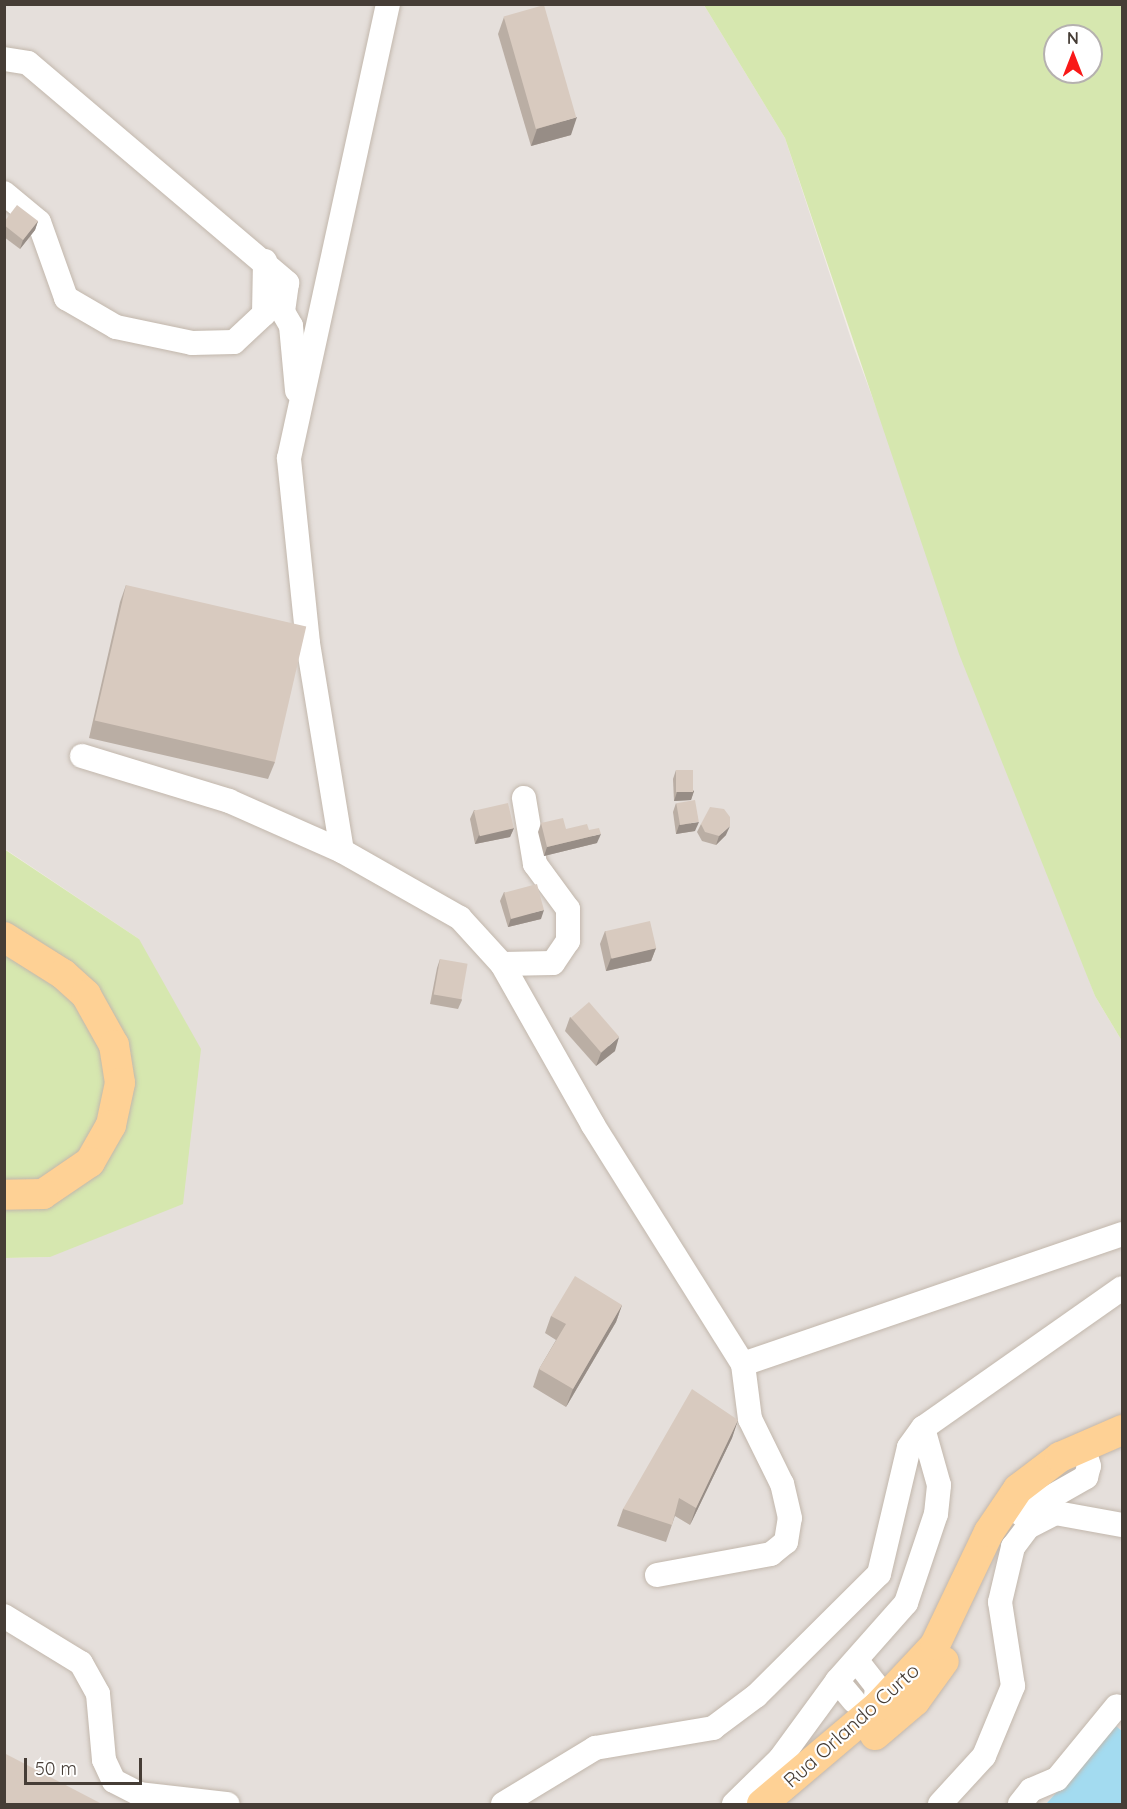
<!DOCTYPE html>
<html>
<head>
<meta charset="utf-8">
<style>
	body { margin:0 }
	#map { position:relative; width:1127px; height:1809px; overflow:hidden; background:#f3ede6; font-family:Quicksand,sans-serif }
	div>[style] { position:absolute }
	.industrial>* { inset:0; background:#e5dfdb }
	.green>* { inset:0; background:#d6e7af }
	.water>* { inset:0; background:#a3dbf0 }
	.roads { filter:drop-shadow(0 0 2px #c2b7ac) drop-shadow(0 0 2px #c2b7ac) }
	.minor>* { height:24px; margin:-12px; padding:0 12px; transform-origin:12px; border-radius:12px; background:#fff }
	.major>* { height:30px; margin:-15px; padding:0 15px; transform-origin:15px; border-radius:15px; background:#fed195 }
	.wall>* { inset:0; background:#baaea4 }
	.shaded-wall>* { inset:0; background:#978d86 }
	.building>* { inset:0; background:#d8cabf; transform-origin:0 0 }
	span { translate:-50% -50%; white-space:nowrap; text-align:center; line-height:1.15; -webkit-text-stroke:4.5px #fff; paint-order:stroke }
	.street-label { font-size:20px; color:#463d36 }
	.frame { position:absolute; inset:0; border:6px solid #463d36; pointer-events:none }
	.north { position:absolute; left:1043px; top:24px; width:60px; height:60px; box-sizing:border-box; background:#fff; border:2px solid #b5b1af; border-radius:50%; rotate:0deg; font-size:16px; font-weight:700; line-height:24px; text-align:center; color:#463d36 }
	.north::after { content:''; display:block; margin:auto; width:21px; height:27px; background:#f91918; clip-path:polygon(50% 0,100% 100%,50% 72%,0 100%) }
	.scale { position:absolute; left:24px; top:1758px; width:118px; height:27px; box-sizing:border-box; border:3px solid #463d36; border-top:0; padding-left:8px; font-size:18px; line-height:21px; white-space:nowrap; color:#463d36; -webkit-text-stroke:4px #fff; paint-order:stroke }
</style>
</head>
<body>
<div id="map">
	<div class="industrial">
		<i style="clip-path:polygon(5px 5px,704px 5px,785px 138px,854px 348px,1095px 996px,1122px 1041px,1122px 1731px,1116px 1726px,1046px 1804px,5px 1804px,4px 1258px,50px 1257px,139px 939px,5px 849px)"></i>
	</div>
	<div class="green">
		<i style="clip-path:polygon(evenodd,704px 5px,1122px 5px,1122px 1041px,1095px 996px,959px 654px,785px 138px,704px 5px,1055px 36px,1091px 36px,1091px 72px,1055px 72px,1055px 36px)"></i>
		<i style="clip-path:polygon(4px 849px,139px 939px,201px 1049px,183px 1204px,50px 1257px,5px 1258px)"></i>
	</div>
	<div class="water">
		<i style="clip-path:polygon(1116px 1726px,1122px 1731px,1122px 1804px,1046px 1804px)"></i>
	</div>
	<div class="roads">
		<div class="minor">
			<i style="left:4px;top:59px;width:24px;rotate:9deg"></i>
			<i style="left:28px;top:63px;width:340px;rotate:40.3deg"></i>
			<i style="left:287px;top:283px;width:29px;rotate:98deg"></i>
			<i style="left:283px;top:312px;width:16px;rotate:60deg"></i>
			<i style="left:291px;top:326px;width:65px;rotate:84.7deg"></i>
			<i style="left:4px;top:193px;width:45px;rotate:39.6deg"></i>
			<i style="left:39px;top:222px;width:81px;rotate:70.4deg"></i>
			<i style="left:66px;top:298px;width:58px;rotate:30.1deg"></i>
			<i style="left:116px;top:327px;width:78px;rotate:11.9deg"></i>
			<i style="left:192px;top:343px;width:42px;rotate:-1.4deg"></i>
			<i style="left:234px;top:342px;width:41px;rotate:-43deg"></i>
			<i style="left:264px;top:314px;width:53px;rotate:-88.9deg"></i>
			<i style="left:82px;top:756px;width:154px;rotate:17deg"></i>
			<i style="left:229px;top:801px;width:124px;rotate:23.9deg"></i>
			<i style="left:342px;top:851px;width:136px;rotate:29.6deg"></i>
			<i style="left:460px;top:918px;width:62px;rotate:47.6deg"></i>
			<i style="left:502px;top:964px;width:185px;rotate:60.5deg"></i>
			<i style="left:593px;top:1125px;width:282px;rotate:57.9deg"></i>
			<i style="left:743px;top:1364px;width:401px;rotate:-18.9deg"></i>
			<i style="left:342px;top:851px;width:211px;rotate:-99.3deg"></i>
			<i style="left:308px;top:643px;width:186px;rotate:-95.9deg"></i>
			<i style="left:289px;top:458px;width:465px;rotate:-77.7deg"></i>
			<i style="left:502px;top:964px;width:51px;rotate:-1.1deg"></i>
			<i style="left:553px;top:963px;width:27px;rotate:-56deg"></i>
			<i style="left:568px;top:941px;width:32px;rotate:-90deg"></i>
			<i style="left:568px;top:909px;width:56px;rotate:-126.3deg"></i>
			<i style="left:535px;top:864px;width:67px;rotate:-99.5deg"></i>
			<i style="left:1021px;top:1514px;width:75px;rotate:-29.6deg"></i>
			<i style="left:1086px;top:1477px;width:11px;rotate:-75deg"></i>
			<i style="left:1089px;top:1466px;width:21px;rotate:-107deg"></i>
			<i style="left:657px;top:1575px;width:116px;rotate:-10.4deg"></i>
			<i style="left:771px;top:1554px;width:19px;rotate:-39deg"></i>
			<i style="left:786px;top:1542px;width:24px;rotate:-81deg"></i>
			<i style="left:790px;top:1518px;width:35px;rotate:-103deg"></i>
			<i style="left:782px;top:1484px;width:72px;rotate:-116.2deg"></i>
			<i style="left:750px;top:1419px;width:55px;rotate:-97.3deg"></i>
			<i style="left:4px;top:1616px;width:90px;rotate:31.4deg"></i>
			<i style="left:81px;top:1663px;width:35px;rotate:61deg"></i>
			<i style="left:98px;top:1694px;width:66px;rotate:84.8deg"></i>
			<i style="left:104px;top:1760px;width:23px;rotate:65deg"></i>
			<i style="left:114px;top:1781px;width:28px;rotate:27deg"></i>
			<i style="left:139px;top:1794px;width:89px;rotate:6.5deg"></i>
			<i style="left:857px;top:1661px;width:33px;rotate:52deg"></i>
			<i style="left:877px;top:1687px;width:29px;rotate:96deg"></i>
			<i style="left:854px;top:1701px;width:26px;rotate:-130deg"></i>
			<i style="left:837px;top:1681px;width:104px;rotate:-48.5deg"></i>
			<i style="left:906px;top:1603px;width:94px;rotate:-71.4deg"></i>
			<i style="left:936px;top:1514px;width:29px;rotate:-84deg"></i>
			<i style="left:939px;top:1485px;width:59px;rotate:-105.7deg"></i>
			<i style="left:923px;top:1428px;width:243px;rotate:-35.1deg"></i>
			<i style="left:503px;top:1804px;width:108px;rotate:-31.3deg"></i>
			<i style="left:595px;top:1748px;width:120px;rotate:-9.6deg"></i>
			<i style="left:713px;top:1728px;width:54px;rotate:-36.7deg"></i>
			<i style="left:756px;top:1696px;width:173px;rotate:-44.8deg"></i>
			<i style="left:879px;top:1574px;width:130px;rotate:-76.7deg"></i>
			<i style="left:909px;top:1447px;width:24px;rotate:-54deg"></i>
			<i style="left:734px;top:1804px;width:64px;rotate:-44.4deg"></i>
			<i style="left:780px;top:1759px;width:97px;rotate:-53.8deg"></i>
			<i style="left:940px;top:1804px;width:65px;rotate:-47.5deg"></i>
			<i style="left:984px;top:1756px;width:76px;rotate:-67.5deg"></i>
			<i style="left:1013px;top:1686px;width:85px;rotate:-98.8deg"></i>
			<i style="left:1000px;top:1602px;width:57px;rotate:-76.7deg"></i>
			<i style="left:1013px;top:1547px;width:25px;rotate:-53deg"></i>
			<i style="left:1028px;top:1527px;width:31px;rotate:-27deg"></i>
			<i style="left:1056px;top:1513px;width:67px;rotate:10.3deg"></i>
			<i style="left:1020px;top:1804px;width:18px;rotate:-52deg"></i>
			<i style="left:1031px;top:1790px;width:28px;rotate:-23deg"></i>
			<i style="left:1057px;top:1779px;width:94px;rotate:-50.6deg"></i>
		</div>
		<div class="major">
			<i style="left:4px;top:937px;width:70px;rotate:32.1deg"></i>
			<i style="left:63px;top:974px;width:31px;rotate:42deg"></i>
			<i style="left:86px;top:995px;width:57px;rotate:60.8deg"></i>
			<i style="left:114px;top:1045px;width:38px;rotate:81deg"></i>
			<i style="left:120px;top:1083px;width:43px;rotate:102.1deg"></i>
			<i style="left:111px;top:1125px;width:43px;rotate:119.6deg"></i>
			<i style="left:90px;top:1162px;width:57px;rotate:145.8deg"></i>
			<i style="left:43px;top:1194px;width:39px;rotate:179deg"></i>
			<i style="left:875px;top:1735px;width:52px;rotate:-40.4deg"></i>
			<i style="left:915px;top:1701px;width:49px;rotate:-54.1deg"></i>
			<i style="left:762px;top:1804px;width:152px;rotate:-40.2deg"></i>
			<i style="left:878px;top:1706px;width:83px;rotate:-46.9deg"></i>
			<i style="left:935px;top:1645px;width:125px;rotate:-64.5deg"></i>
			<i style="left:989px;top:1532px;width:52px;rotate:-56deg"></i>
			<i style="left:1018px;top:1489px;width:53px;rotate:-37.3deg"></i>
			<i style="left:1060px;top:1457px;width:68px;rotate:-23.5deg"></i>
		</div>
	</div>
	<div class="wall">
		<i style="clip-path:polygon(504px 17px,571px 135px,531px 146px,498px 34px)"></i>
		<i style="clip-path:polygon(38px 221px,35px 230px,20px 249px,4px 237px,4px 222px)"></i>
		<i style="clip-path:polygon(126px 585px,275px 762px,268px 779px,89px 738px,120px 602px)"></i>
		<i style="clip-path:polygon(676px 770px,694px 791px,691px 800px,674px 801px,673px 779px)"></i>
		<i style="clip-path:polygon(676px 803px,695px 831px,676px 834px,673px 812px)"></i>
		<i style="clip-path:polygon(474px 810px,514px 828px,510px 837px,475px 844px,470px 819px)"></i>
		<i style="clip-path:polygon(541px 823px,566px 829px,589px 830px,597px 843px,544px 856px,538px 832px)"></i>
		<i style="clip-path:polygon(701px 824px,726px 835px,716px 845px,702px 841px,697px 832px)"></i>
		<i style="clip-path:polygon(504px 892px,541px 919px,508px 927px,500px 901px)"></i>
		<i style="clip-path:polygon(605px 931px,656px 948px,651px 961px,606px 971px,600px 944px)"></i>
		<i style="clip-path:polygon(440px 959px,462px 1000px,458px 1009px,430px 1004px,437px 968px)"></i>
		<i style="clip-path:polygon(570px 1017px,615px 1051px,596px 1066px,565px 1031px)"></i>
		<i style="clip-path:polygon(622px 1305px,616px 1322px,566px 1407px,533px 1387px,539px 1369px,556px 1340px,545px 1333px,551px 1316px)"></i>
		<i style="clip-path:polygon(738px 1420px,732px 1438px,690px 1525px,675px 1516px,666px 1542px,617px 1526px,623px 1509px)"></i>
	</div>
	<div class="shaded-wall">
		<i style="clip-path:polygon(577px 117px,571px 135px,531px 146px,537px 129px)"></i>
		<i style="clip-path:polygon(38px 221px,35px 230px,20px 249px,23px 240px)"></i>
		<i style="clip-path:polygon(694px 791px,691px 800px,674px 801px,677px 792px)"></i>
		<i style="clip-path:polygon(699px 822px,695px 831px,676px 834px,679px 825px)"></i>
		<i style="clip-path:polygon(730px 826px,726px 835px,716px 845px,719px 836px)"></i>
		<i style="clip-path:polygon(514px 828px,510px 837px,475px 844px,479px 835px)"></i>
		<i style="clip-path:polygon(601px 834px,597px 843px,544px 856px,547px 847px)"></i>
		<i style="clip-path:polygon(544px 910px,541px 919px,508px 927px,511px 918px)"></i>
		<i style="clip-path:polygon(656px 948px,651px 961px,606px 971px,611px 958px)"></i>
		<i style="clip-path:polygon(619px 1037px,615px 1051px,596px 1066px,601px 1053px)"></i>
		<i style="clip-path:polygon(622px 1305px,616px 1322px,566px 1407px,573px 1389px)"></i>
		<i style="clip-path:polygon(738px 1420px,732px 1438px,690px 1525px,696px 1508px)"></i>
	</div>
	<div class="building">
		<i style="left:544px;top:5px;width:117px;height:42px;rotate:74deg"></i>
		<i style="clip-path:polygon(17px 205px,38px 221px,23px 240px,4px 225px,4px 222px)"></i>
		<i style="left:126px;top:585px;width:185px;height:139px;rotate:13deg"></i>
		<i style="left:676px;top:770px;width:17px;height:22px"></i>
		<i style="left:695px;top:800px;width:22px;height:19px;rotate:80deg"></i>
		<i style="left:508px;top:803px;width:26px;height:35px;rotate:77deg"></i>
		<i style="clip-path:polygon(710px 807px,724px 809px,730px 817px,730px 826px,719px 836px,705px 832px,701px 824px)"></i>
		<i style="clip-path:polygon(563px 818px,566px 829px,587px 824px,589px 830px,599px 828px,601px 834px,547px 847px,541px 823px)"></i>
		<i style="left:537px;top:884px;width:27px;height:34px;rotate:75deg"></i>
		<i style="left:650px;top:921px;width:28px;height:46px;rotate:77deg"></i>
		<i style="left:440px;top:959px;width:28px;height:36px;rotate:10deg"></i>
		<i style="left:589px;top:1002px;width:46px;height:24px;rotate:49deg"></i>
		<i style="clip-path:polygon(575px 1276px,622px 1305px,573px 1389px,539px 1369px,566px 1324px,551px 1316px)"></i>
		<i style="clip-path:polygon(692px 1389px,738px 1420px,696px 1508px,679px 1498px,672px 1525px,623px 1509px)"></i>
		<i style="clip-path:polygon(4px 1753px,102px 1804px,4px 1804px)"></i>
	</div>
	<div class="street-label">
		<span style="left:851px;top:1725px;rotate:-42deg">Rua Orlando Curto</span>
	</div>
	<div class="frame"></div>
	<div class="north">N</div>
	<div class="scale">50 m</div>
</div>
</body>
</html>
